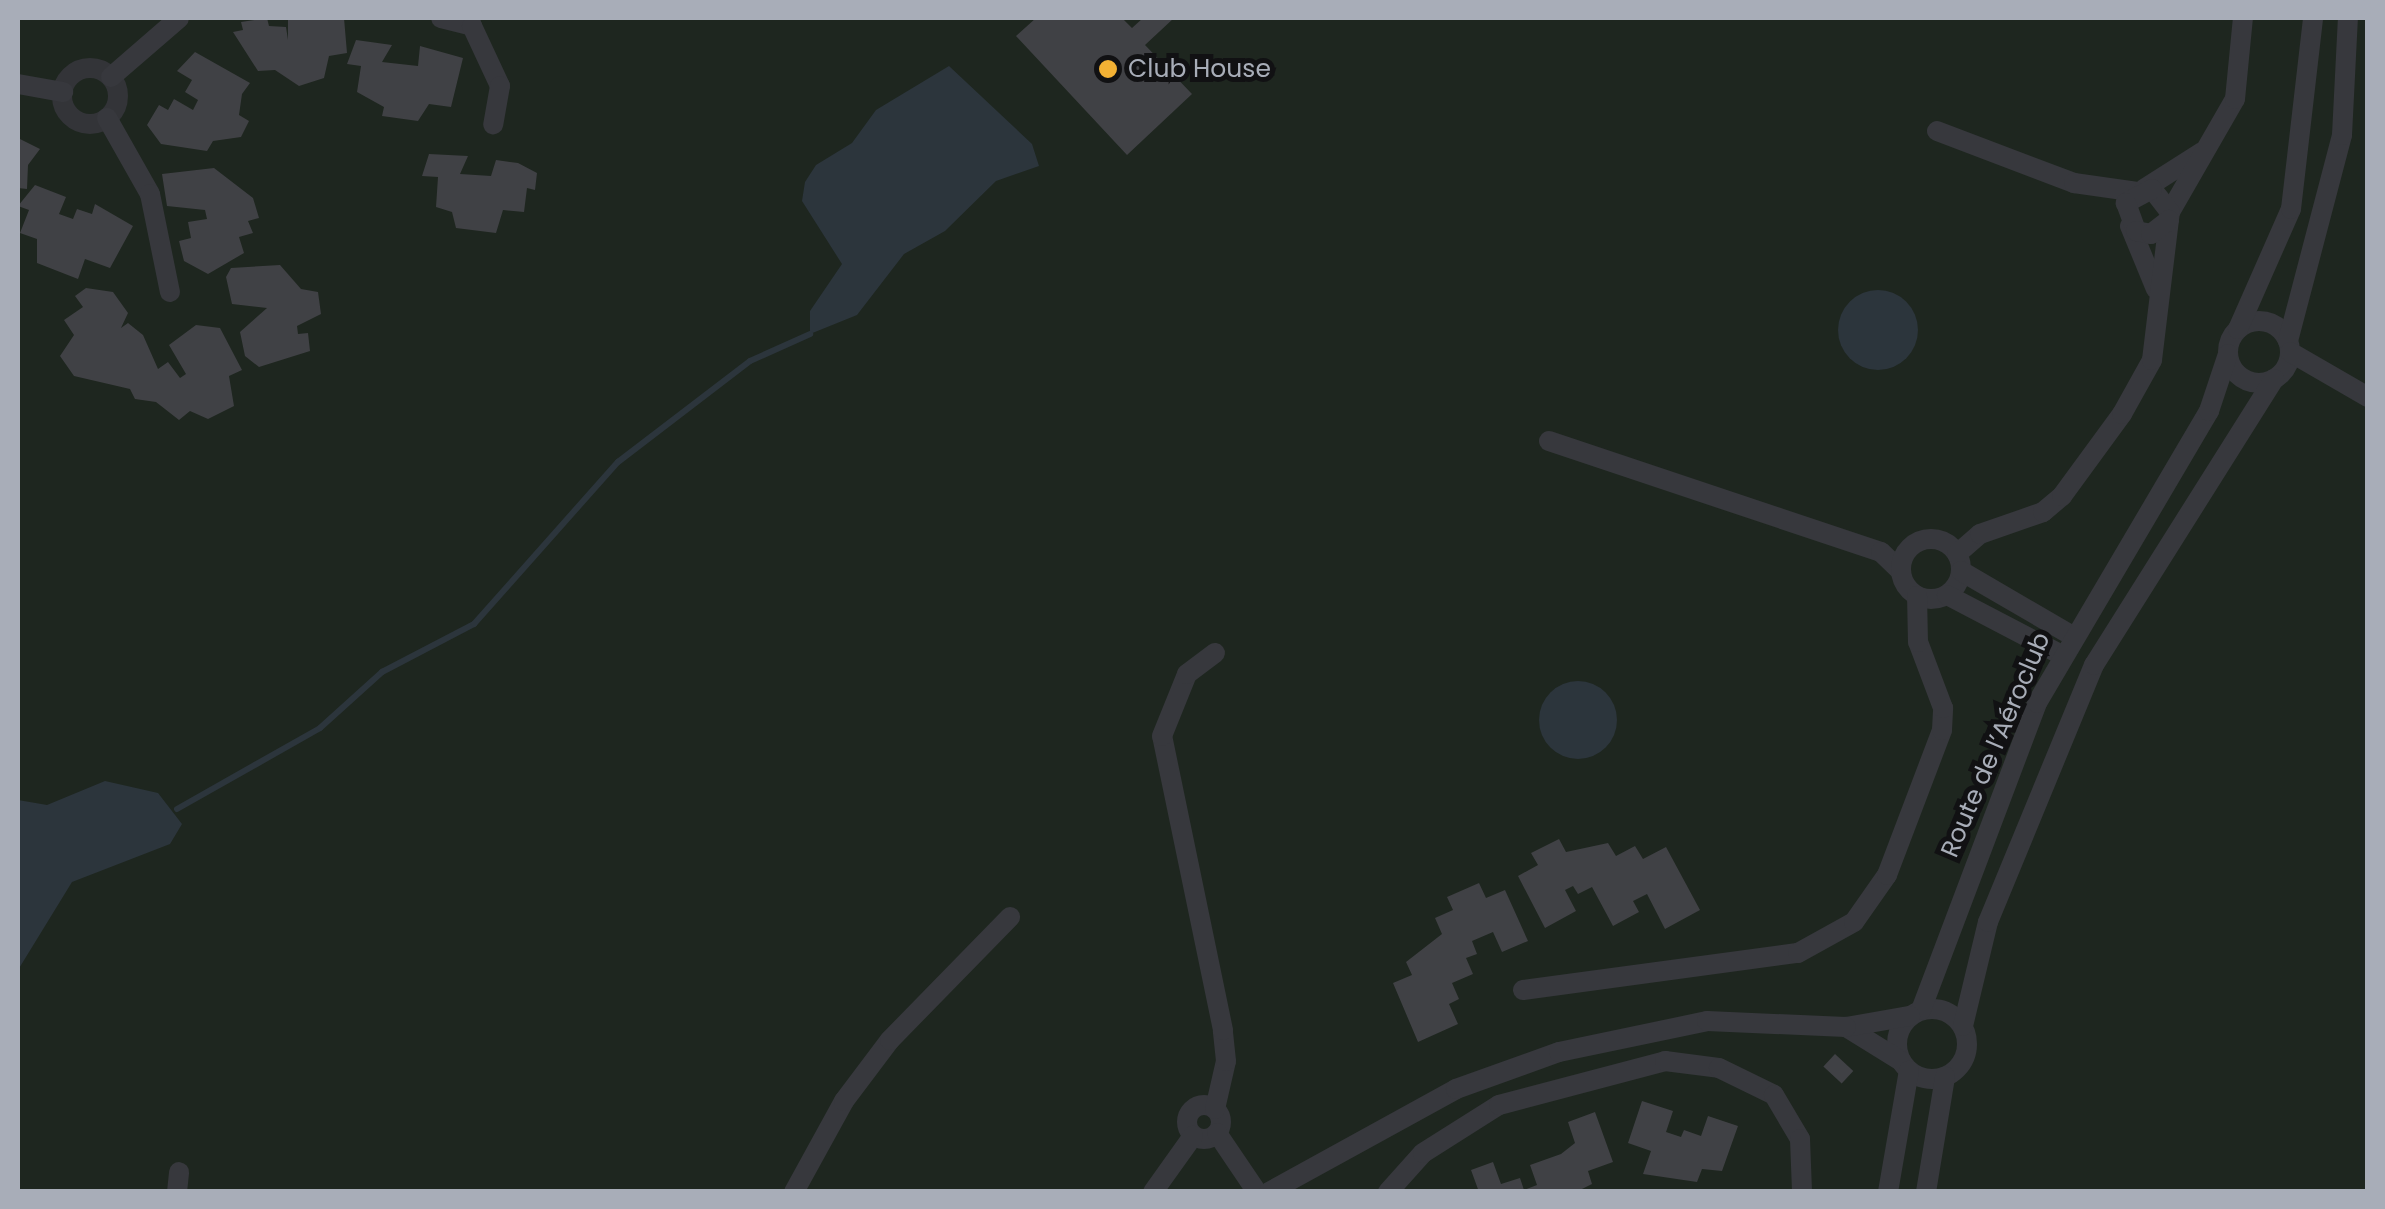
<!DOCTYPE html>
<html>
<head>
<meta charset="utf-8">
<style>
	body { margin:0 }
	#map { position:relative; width:2385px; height:1209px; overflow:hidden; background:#161618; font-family:Poppins,sans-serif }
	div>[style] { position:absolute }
	.green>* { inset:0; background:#1e261f; transform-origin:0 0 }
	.water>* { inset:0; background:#2c353c }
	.round { border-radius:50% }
	.stream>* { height:6px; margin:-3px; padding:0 3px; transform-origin:3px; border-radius:3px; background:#2c353c }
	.building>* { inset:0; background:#404145; transform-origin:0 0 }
	.minor-tunnel>* { height:20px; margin-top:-10px; transform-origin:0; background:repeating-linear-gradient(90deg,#333438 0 20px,transparent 0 30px) }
	.minor-tunnel>.ring { margin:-10px; padding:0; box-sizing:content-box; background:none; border:20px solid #333438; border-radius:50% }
	.minor>* { height:20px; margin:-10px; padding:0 10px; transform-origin:10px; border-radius:10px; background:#37383d }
	.minor>.ring { margin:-10px; padding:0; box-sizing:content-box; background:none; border:20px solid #37383d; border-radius:50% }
	.dots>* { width:28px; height:28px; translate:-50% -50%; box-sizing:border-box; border:5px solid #111113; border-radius:50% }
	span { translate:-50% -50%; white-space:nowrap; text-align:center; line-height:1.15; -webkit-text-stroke:10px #111113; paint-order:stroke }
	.poi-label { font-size:25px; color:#a8adb8 }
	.left { translate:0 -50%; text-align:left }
	.street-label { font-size:25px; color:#a8adb8 }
	.frame { position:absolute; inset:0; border:20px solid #a8adb8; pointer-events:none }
</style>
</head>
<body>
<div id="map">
	<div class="green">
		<i style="left:18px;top:18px;width:2349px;height:1173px"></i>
	</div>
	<div class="water">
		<i style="clip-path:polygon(949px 66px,1032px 144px,1039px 166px,996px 181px,945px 231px,904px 254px,857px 315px,810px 334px,810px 311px,842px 264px,802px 201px,805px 182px,816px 165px,852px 143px,876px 110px)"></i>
		<i class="round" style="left:1838px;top:290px;width:80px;height:80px"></i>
		<i class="round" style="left:1539px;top:681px;width:78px;height:78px"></i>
		<i style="clip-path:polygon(105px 781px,158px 793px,182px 824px,170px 844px,72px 882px,18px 970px,18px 800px,47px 805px)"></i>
	</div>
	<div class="stream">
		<i style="left:177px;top:809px;width:164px;rotate:-29.5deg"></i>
		<i style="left:320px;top:728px;width:84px;rotate:-42.1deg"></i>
		<i style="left:382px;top:672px;width:104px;rotate:-27.6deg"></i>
		<i style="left:474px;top:624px;width:217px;rotate:-48.4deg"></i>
		<i style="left:618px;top:462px;width:166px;rotate:-37.4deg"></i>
		<i style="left:750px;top:361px;width:66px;rotate:-24.2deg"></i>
	</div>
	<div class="building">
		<i style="clip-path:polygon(267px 18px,269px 26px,286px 27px,288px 40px,288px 20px,344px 18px,347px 53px,329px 56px,324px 78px,299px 86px,275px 70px,258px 71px,233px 32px,243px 30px,241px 22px)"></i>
		<i style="clip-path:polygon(1036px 18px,1122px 18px,1132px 28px,1143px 18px,1174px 18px,1145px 45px,1192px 94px,1127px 155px,1016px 36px)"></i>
		<i style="clip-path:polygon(356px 40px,392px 45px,382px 62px,418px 66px,420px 46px,463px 58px,451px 107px,429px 104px,418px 121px,382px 116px,384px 107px,357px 92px,361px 66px,347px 64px)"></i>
		<i style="clip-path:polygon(195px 52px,250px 83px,242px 94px,239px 115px,249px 121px,241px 137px,213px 141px,207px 151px,161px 144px,147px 125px,159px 105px,168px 110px,174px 99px,193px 110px,198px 100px,185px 92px,192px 80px,177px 71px)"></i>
		<i style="clip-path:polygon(18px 138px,40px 149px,28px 165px,27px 189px,18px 188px)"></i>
		<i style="clip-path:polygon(429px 154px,468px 156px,460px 174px,491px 176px,496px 160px,518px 163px,537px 173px,535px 190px,527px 188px,524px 212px,503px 210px,496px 233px,456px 228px,452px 212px,436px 207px,438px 177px,422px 176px)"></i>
		<i style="clip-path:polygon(214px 168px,253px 198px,259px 218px,248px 221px,253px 233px,239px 237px,244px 253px,208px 274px,184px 261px,179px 241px,191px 238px,188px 222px,207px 219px,205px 210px,167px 206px,162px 174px)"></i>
		<i style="clip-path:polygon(35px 185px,66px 197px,59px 214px,73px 219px,77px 209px,92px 214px,95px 204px,133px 226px,110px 268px,85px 259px,78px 279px,37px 263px,37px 239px,20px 233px,29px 210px,18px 206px)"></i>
		<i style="clip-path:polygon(280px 265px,301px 289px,318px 292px,321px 314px,297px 326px,298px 334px,308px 333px,310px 351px,259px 367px,245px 356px,240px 332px,267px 308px,232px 304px,226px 277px,231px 268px)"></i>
		<i style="clip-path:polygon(86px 288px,113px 292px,128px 313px,121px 328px,128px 323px,143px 335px,158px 369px,168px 362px,180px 378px,186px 374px,169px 345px,196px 325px,220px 328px,242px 370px,229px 376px,234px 406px,208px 419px,190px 411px,179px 420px,156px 402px,135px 399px,130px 389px,74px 376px,60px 356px,74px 335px,64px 320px,83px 307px,75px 296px)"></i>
		<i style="clip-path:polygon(1559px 839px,1566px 852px,1608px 843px,1616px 856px,1635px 846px,1643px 859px,1666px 847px,1700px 910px,1665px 929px,1647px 894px,1633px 901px,1639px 912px,1613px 926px,1592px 887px,1578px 894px,1573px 886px,1565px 890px,1576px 911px,1545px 928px,1518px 876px,1538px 865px,1531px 853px)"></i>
		<i style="clip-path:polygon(1479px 883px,1486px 898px,1505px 890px,1528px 941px,1502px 952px,1493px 932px,1472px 941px,1477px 954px,1466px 958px,1473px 974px,1452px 983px,1459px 999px,1449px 1004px,1458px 1024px,1418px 1042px,1393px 983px,1412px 975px,1406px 962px,1442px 934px,1435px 918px,1453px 910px,1447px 897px)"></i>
		<i style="left:1835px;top:1054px;width:25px;height:17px;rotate:43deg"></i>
		<i style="clip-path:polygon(1642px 1101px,1673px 1111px,1666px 1132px,1681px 1137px,1684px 1130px,1701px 1136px,1708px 1116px,1738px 1126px,1722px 1171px,1702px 1169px,1697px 1182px,1643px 1174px,1651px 1151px,1628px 1143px)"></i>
		<i style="clip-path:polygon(1595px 1112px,1613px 1162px,1588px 1171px,1592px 1184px,1576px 1192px,1479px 1192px,1471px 1170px,1493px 1162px,1501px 1184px,1520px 1178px,1524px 1190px,1537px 1185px,1530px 1165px,1561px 1154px,1575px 1143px,1568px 1122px)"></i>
	</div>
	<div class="minor-tunnel">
		<i class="ring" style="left:62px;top:68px;width:36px;height:36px"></i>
	</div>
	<div class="minor">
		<i style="left:441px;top:18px;width:32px;rotate:14deg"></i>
		<i style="left:472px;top:26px;width:66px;rotate:65deg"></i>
		<i style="left:500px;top:86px;width:39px;rotate:100deg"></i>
		<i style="left:111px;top:77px;width:90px;rotate:-40.9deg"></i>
		<i style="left:18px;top:84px;width:46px;rotate:10.1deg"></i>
		<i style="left:107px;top:118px;width:87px;rotate:60.5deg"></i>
		<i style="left:150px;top:194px;width:100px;rotate:78.5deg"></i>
		<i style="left:1937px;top:131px;width:147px;rotate:20.8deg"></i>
		<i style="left:2074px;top:183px;width:64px;rotate:8.1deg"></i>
		<i style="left:2144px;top:189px;width:69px;rotate:-32.5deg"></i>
		<i style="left:2170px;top:212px;width:130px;rotate:-60.1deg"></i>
		<i style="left:2235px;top:99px;width:81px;rotate:-84.4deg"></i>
		<i style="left:2130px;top:226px;width:68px;rotate:67.6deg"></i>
		<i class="ring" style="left:2228px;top:321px;width:42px;height:42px"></i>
		<i style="left:2238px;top:329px;width:131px;rotate:-66.2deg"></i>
		<i style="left:2291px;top:209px;width:192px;rotate:-83.4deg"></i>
		<i style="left:2288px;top:341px;width:213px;rotate:-75.3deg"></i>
		<i style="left:2342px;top:135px;width:117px;rotate:-87.1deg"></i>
		<i style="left:2290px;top:352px;width:90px;rotate:30deg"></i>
		<i style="left:1549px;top:441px;width:350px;rotate:18.5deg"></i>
		<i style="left:1881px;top:552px;width:28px;rotate:44deg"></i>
		<i class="ring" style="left:1901px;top:539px;width:40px;height:40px"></i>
		<i style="left:1957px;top:554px;width:30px;rotate:-41deg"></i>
		<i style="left:1980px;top:534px;width:67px;rotate:-19.2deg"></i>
		<i style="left:2043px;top:512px;width:25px;rotate:-40deg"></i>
		<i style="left:2062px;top:496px;width:102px;rotate:-53.8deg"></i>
		<i style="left:2122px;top:414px;width:62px;rotate:-60.9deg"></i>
		<i style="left:2152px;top:360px;width:149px;rotate:-83.1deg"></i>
		<i style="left:2170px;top:212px;width:29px;rotate:-128deg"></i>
		<i style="left:2152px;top:189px;width:30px;rotate:152deg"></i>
		<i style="left:2126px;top:203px;width:30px;rotate:70deg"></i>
		<i style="left:2136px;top:231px;width:15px;rotate:11deg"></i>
		<i style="left:2151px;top:234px;width:23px;rotate:-38deg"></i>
		<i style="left:1961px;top:571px;width:127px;rotate:30.2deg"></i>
		<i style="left:1947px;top:595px;width:127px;rotate:27.6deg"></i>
		<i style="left:1523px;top:990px;width:277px;rotate:-7.7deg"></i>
		<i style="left:1798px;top:953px;width:64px;rotate:-29deg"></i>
		<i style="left:1854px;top:922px;width:57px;rotate:-54.9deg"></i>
		<i style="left:1887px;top:875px;width:155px;rotate:-69.2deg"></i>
		<i style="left:1942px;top:730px;width:22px;rotate:-87deg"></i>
		<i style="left:1943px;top:708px;width:71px;rotate:-110.7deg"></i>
		<i style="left:1918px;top:642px;width:46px;rotate:-91.2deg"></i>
		<i class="ring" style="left:1897px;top:1009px;width:50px;height:50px"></i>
		<i style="left:1921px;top:1010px;width:328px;rotate:-69.3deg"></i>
		<i style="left:2037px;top:703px;width:339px;rotate:-59.5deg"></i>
		<i style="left:2209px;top:411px;width:60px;rotate:-71.6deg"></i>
		<i style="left:1963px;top:1026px;width:107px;rotate:-76.5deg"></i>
		<i style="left:1988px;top:922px;width:278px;rotate:-67.6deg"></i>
		<i style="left:2094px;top:665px;width:338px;rotate:-57.8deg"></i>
		<i style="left:1901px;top:1061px;width:65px;rotate:-148.3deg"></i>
		<i style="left:1846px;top:1027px;width:65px;rotate:-9.8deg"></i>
		<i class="ring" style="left:1187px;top:1105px;width:14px;height:14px"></i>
		<i style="left:1215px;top:1109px;width:49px;rotate:-77.1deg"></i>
		<i style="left:1226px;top:1061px;width:31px;rotate:-96deg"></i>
		<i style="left:1223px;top:1030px;width:300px;rotate:-101.7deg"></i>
		<i style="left:1162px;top:736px;width:67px;rotate:-68deg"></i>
		<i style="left:1187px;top:674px;width:35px;rotate:-37deg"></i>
		<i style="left:1217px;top:1133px;width:71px;rotate:55.9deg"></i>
		<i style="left:177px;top:1192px;width:20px;rotate:-84deg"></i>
		<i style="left:794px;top:1192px;width:104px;rotate:-61.2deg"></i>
		<i style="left:844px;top:1101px;width:76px;rotate:-53deg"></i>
		<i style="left:890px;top:1040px;width:172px;rotate:-45.7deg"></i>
		<i style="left:1153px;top:1192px;width:69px;rotate:-54.5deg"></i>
		<i style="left:1269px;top:1192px;width:213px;rotate:-28.8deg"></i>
		<i style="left:1456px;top:1089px;width:109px;rotate:-19.8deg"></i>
		<i style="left:1559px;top:1052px;width:151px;rotate:-11.8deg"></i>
		<i style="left:1707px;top:1021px;width:139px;rotate:2.5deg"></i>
		<i style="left:1388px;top:1192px;width:52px;rotate:-48.1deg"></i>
		<i style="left:1423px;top:1153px;width:90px;rotate:-32.3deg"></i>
		<i style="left:1499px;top:1105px;width:172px;rotate:-14.8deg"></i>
		<i style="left:1665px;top:1061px;width:54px;rotate:7.4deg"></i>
		<i style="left:1719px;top:1068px;width:61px;rotate:26.1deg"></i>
		<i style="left:1774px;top:1095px;width:51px;rotate:59.4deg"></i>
		<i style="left:1800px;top:1139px;width:53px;rotate:87.8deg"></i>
		<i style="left:1888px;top:1192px;width:123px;rotate:-80.2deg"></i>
		<i style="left:1926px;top:1192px;width:117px;rotate:-80.6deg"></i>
	</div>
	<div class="dots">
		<i style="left:1108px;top:69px;background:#f2b134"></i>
	</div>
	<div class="poi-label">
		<span class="left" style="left:1128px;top:69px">Club House</span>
	</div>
	<div class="street-label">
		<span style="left:1996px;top:745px;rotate:-67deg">Route de l’Aéroclub</span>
	</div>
	<div class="frame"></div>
</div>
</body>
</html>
